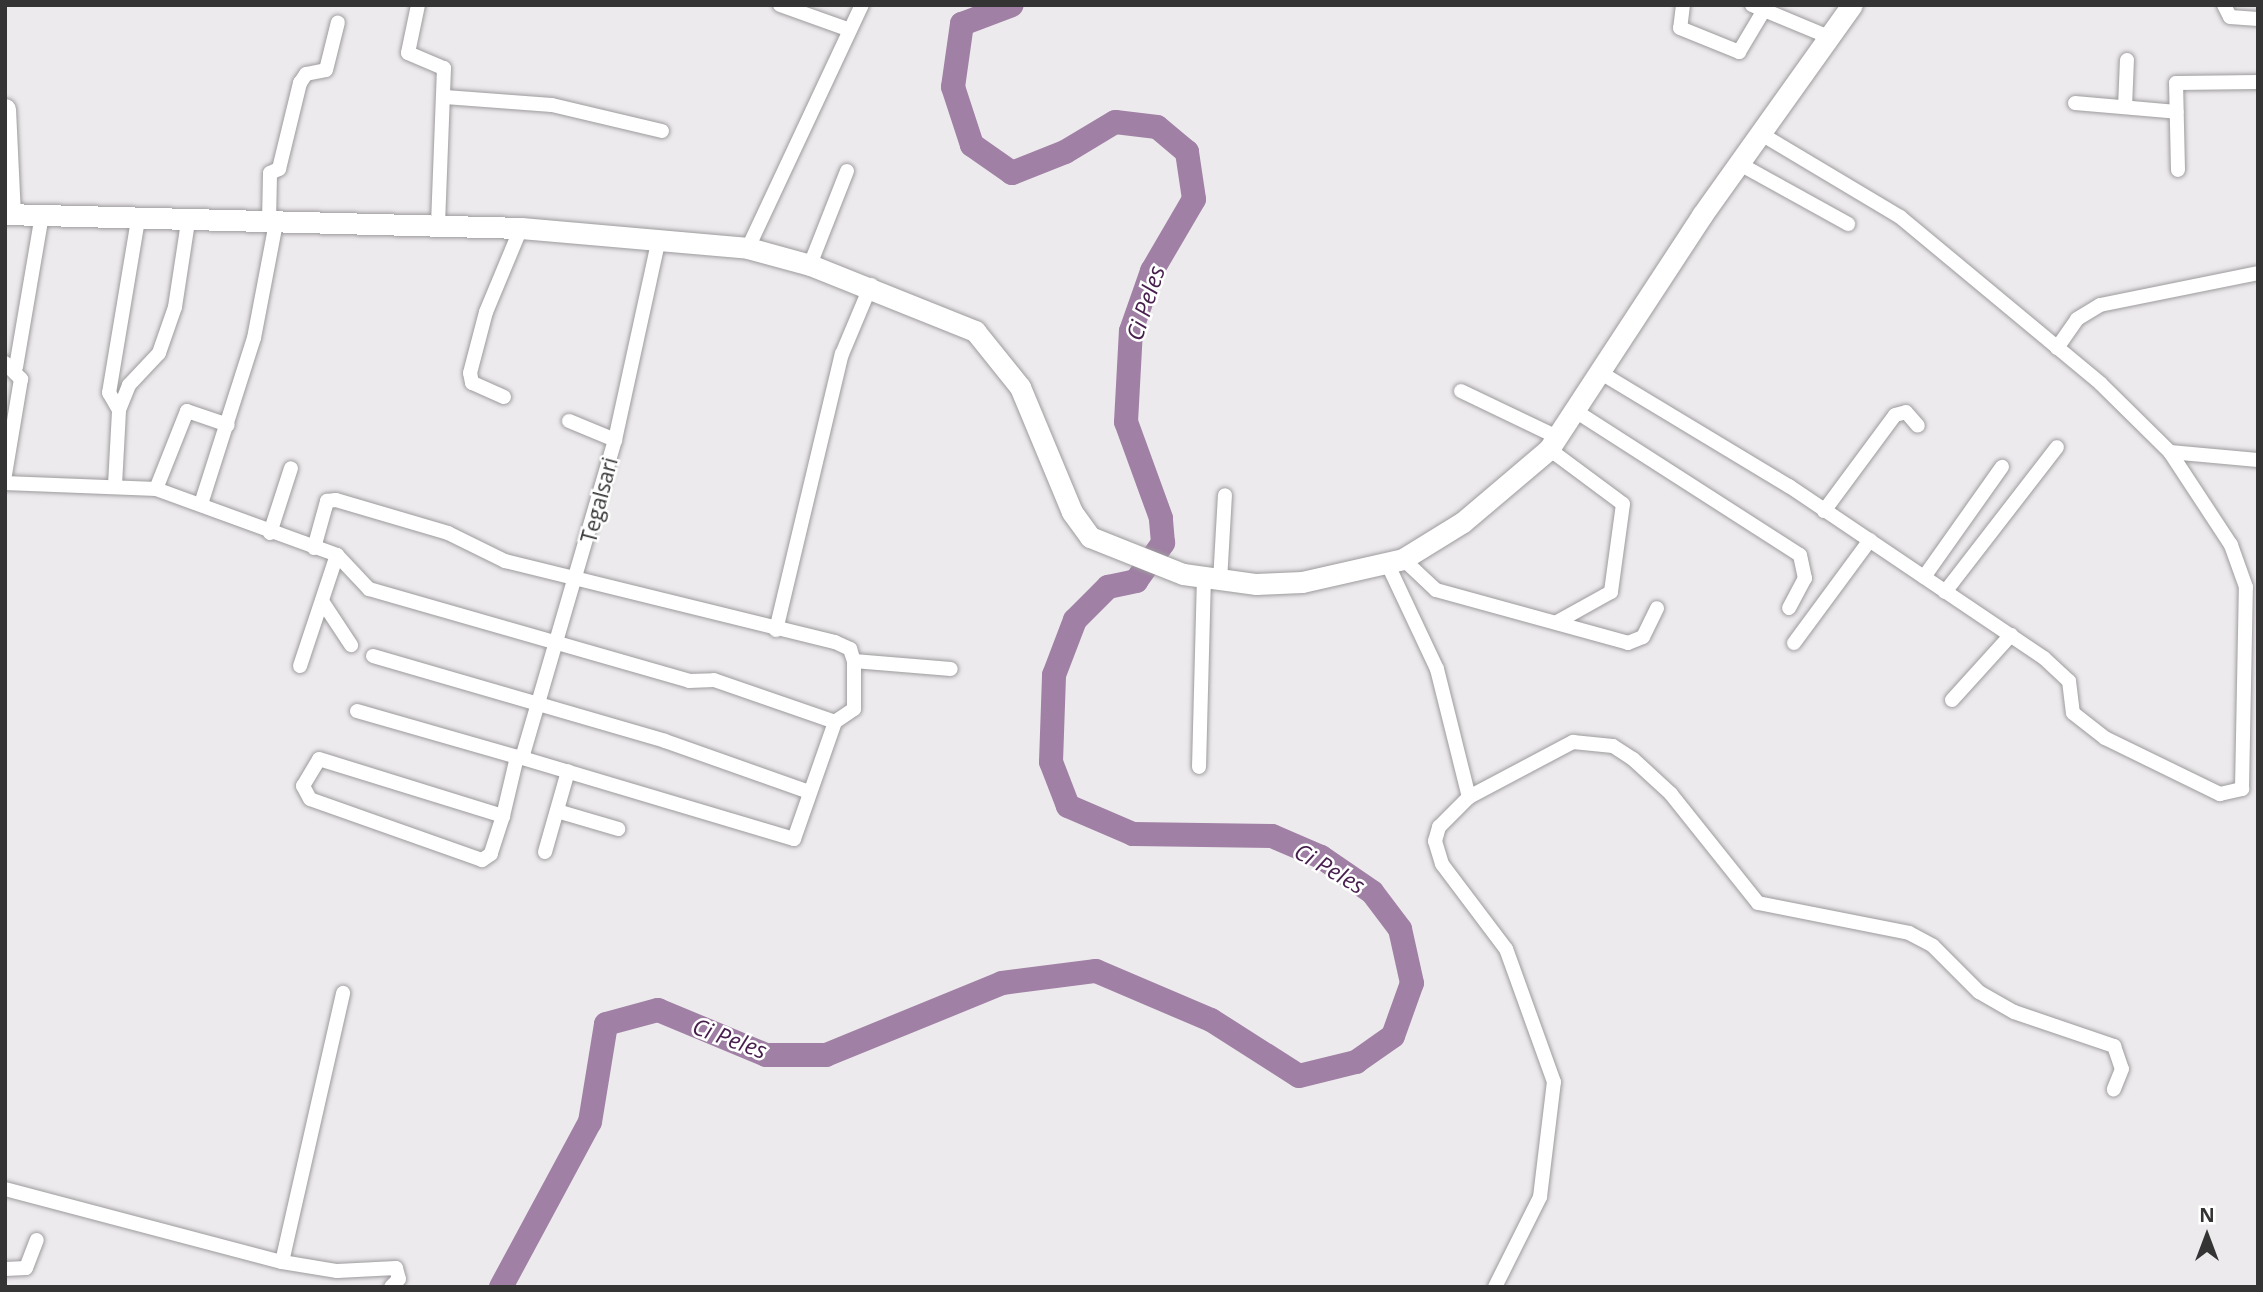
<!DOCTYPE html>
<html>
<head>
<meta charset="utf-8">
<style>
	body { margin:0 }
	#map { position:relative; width:2263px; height:1292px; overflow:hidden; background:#edeaed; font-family:"Open Sans",sans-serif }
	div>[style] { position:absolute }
	.river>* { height:24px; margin:-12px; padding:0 12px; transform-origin:12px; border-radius:12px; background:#a080a5 }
	.roads { filter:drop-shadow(0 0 2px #9d9b9d) drop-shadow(0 0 2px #9d9b9d) }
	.street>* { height:14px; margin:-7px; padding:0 7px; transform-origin:7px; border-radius:7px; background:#fff }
	.secondary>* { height:21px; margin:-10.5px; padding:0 10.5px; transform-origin:10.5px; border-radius:10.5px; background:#fff }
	span { translate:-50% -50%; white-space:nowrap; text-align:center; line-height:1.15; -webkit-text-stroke:5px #fff; paint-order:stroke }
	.street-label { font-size:21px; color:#353435 }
	.water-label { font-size:23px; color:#461d4c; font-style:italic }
	.frame { position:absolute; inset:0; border:7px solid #353435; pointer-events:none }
	.north { position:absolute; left:2172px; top:1201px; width:70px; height:70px; -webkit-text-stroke:5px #fff; paint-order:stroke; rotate:0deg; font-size:19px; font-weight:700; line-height:28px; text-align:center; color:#353435 }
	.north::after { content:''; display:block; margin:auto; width:24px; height:32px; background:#353435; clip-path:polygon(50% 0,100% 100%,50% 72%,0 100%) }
</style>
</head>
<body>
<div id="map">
	<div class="river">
		<i style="left:501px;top:1287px;width:187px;rotate:-61.7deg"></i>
		<i style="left:590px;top:1122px;width:99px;rotate:-80.7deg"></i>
		<i style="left:606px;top:1024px;width:54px;rotate:-15.1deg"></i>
		<i style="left:658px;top:1010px;width:117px;rotate:22.6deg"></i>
		<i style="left:766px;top:1055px;width:60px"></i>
		<i style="left:826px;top:1055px;width:190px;rotate:-22.2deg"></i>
		<i style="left:1002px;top:983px;width:95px;rotate:-7.3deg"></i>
		<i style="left:1096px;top:971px;width:125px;rotate:23.1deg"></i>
		<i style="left:1211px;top:1020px;width:104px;rotate:32.5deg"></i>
		<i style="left:1299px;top:1076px;width:59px;rotate:-13.8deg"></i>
		<i style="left:1356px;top:1062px;width:45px;rotate:-35.1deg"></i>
		<i style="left:1393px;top:1036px;width:56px;rotate:-70.3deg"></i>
		<i style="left:1412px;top:983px;width:55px;rotate:-102.5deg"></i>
		<i style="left:1400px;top:929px;width:46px;rotate:-127.1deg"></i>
		<i style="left:1372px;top:892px;width:62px;rotate:-145.5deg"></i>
		<i style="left:1321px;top:857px;width:53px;rotate:-156.8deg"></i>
		<i style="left:1272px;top:836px;width:139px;rotate:-179.2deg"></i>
		<i style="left:1133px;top:834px;width:71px;rotate:-156.7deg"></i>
		<i style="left:1068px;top:806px;width:47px;rotate:-111.1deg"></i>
		<i style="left:1051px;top:762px;width:87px;rotate:-88deg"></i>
		<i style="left:1054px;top:675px;width:59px;rotate:-69.1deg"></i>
		<i style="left:1075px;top:620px;width:47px;rotate:-45deg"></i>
		<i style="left:1108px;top:587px;width:29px;rotate:-12deg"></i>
		<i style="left:1136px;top:581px;width:47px;rotate:-54.6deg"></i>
		<i style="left:1163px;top:543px;width:25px;rotate:-95deg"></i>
		<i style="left:1161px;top:518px;width:102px;rotate:-110deg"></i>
		<i style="left:1126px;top:422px;width:91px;rotate:-86.9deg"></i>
		<i style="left:1131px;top:331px;width:64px;rotate:-70.7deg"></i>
		<i style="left:1152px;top:271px;width:83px;rotate:-59.7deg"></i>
		<i style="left:1194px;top:199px;width:48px;rotate:-98.5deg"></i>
		<i style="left:1187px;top:152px;width:39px;rotate:-140deg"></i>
		<i style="left:1157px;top:127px;width:42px;rotate:-173.2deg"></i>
		<i style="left:1115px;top:122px;width:58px;rotate:149deg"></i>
		<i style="left:1065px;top:152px;width:57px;rotate:158.4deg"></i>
		<i style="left:1012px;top:173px;width:49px;rotate:-145deg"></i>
		<i style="left:972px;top:145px;width:61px;rotate:-108.1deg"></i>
		<i style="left:953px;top:87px;width:64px;rotate:-81.9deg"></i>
		<i style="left:962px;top:24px;width:53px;rotate:-20.8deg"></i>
	</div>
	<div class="roads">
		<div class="street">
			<i style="left:418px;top:5px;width:49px;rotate:101.8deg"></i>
			<i style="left:408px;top:53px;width:39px;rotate:23deg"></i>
			<i style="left:444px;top:68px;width:156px;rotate:92.2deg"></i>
			<i style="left:780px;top:5px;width:74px;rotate:19.7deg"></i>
			<i style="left:1683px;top:5px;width:23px;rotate:97deg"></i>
			<i style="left:1680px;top:28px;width:64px;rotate:22.1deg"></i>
			<i style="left:1739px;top:52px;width:49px;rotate:-59.2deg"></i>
			<i style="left:1752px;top:5px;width:83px;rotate:22.6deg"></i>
			<i style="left:2224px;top:5px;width:13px;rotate:63deg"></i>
			<i style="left:2230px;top:17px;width:28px;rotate:4deg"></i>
			<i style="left:445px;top:97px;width:107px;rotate:4.3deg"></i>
			<i style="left:552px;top:105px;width:113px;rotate:13.3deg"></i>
			<i style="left:2075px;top:103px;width:102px;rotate:5deg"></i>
			<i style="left:2125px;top:107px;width:47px;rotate:-87.6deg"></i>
			<i style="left:1738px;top:163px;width:126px;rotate:29deg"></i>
			<i style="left:2178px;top:170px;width:87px;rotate:-91.3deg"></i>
			<i style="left:2176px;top:83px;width:82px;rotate:-0.7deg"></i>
			<i style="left:269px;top:222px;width:49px;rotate:-88.8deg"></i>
			<i style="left:270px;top:173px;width:10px;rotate:-24deg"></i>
			<i style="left:279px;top:169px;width:89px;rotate:-76.3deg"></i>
			<i style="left:300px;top:83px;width:11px;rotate:-56deg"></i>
			<i style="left:306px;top:74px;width:20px;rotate:-11deg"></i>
			<i style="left:326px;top:70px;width:49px;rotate:-76deg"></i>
			<i style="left:748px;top:248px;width:268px;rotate:-64.9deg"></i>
			<i style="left:810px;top:265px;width:101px;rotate:-68.5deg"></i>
			<i style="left:2057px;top:348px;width:35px;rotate:-55deg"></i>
			<i style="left:2077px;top:319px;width:27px;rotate:-31deg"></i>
			<i style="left:2100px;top:305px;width:161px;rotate:-11.4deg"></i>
			<i style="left:5px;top:363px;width:23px;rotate:45deg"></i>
			<i style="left:21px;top:379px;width:97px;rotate:99.5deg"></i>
			<i style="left:16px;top:367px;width:154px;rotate:-80.3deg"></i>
			<i style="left:1603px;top:374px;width:217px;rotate:31.1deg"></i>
			<i style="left:1789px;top:486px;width:308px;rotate:34deg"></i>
			<i style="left:2044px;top:658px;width:34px;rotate:43deg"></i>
			<i style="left:2069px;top:681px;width:32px;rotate:83deg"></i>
			<i style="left:2073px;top:713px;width:41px;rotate:38deg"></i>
			<i style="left:2105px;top:738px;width:128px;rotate:26deg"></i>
			<i style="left:2220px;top:794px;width:23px;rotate:-13deg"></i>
			<i style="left:2242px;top:789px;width:202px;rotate:-88.9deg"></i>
			<i style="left:2246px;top:587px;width:45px;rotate:-109.7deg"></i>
			<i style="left:2231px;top:545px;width:111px;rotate:-123.3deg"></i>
			<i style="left:2170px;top:452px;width:98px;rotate:-135.4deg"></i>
			<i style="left:2100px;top:383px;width:260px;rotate:-140.3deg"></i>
			<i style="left:1900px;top:217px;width:165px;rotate:-149.1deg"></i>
			<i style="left:1461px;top:391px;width:109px;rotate:25.6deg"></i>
			<i style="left:504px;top:397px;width:35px;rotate:-156deg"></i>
			<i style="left:472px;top:383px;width:10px;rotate:-101deg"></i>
			<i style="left:470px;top:373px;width:63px;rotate:-75.3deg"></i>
			<i style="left:486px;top:312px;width:91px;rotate:-67.4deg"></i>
			<i style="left:119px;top:410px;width:20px;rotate:-120deg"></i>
			<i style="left:109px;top:393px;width:175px;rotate:-80.5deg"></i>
			<i style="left:1577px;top:412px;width:265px;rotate:32.7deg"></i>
			<i style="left:1800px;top:555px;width:24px;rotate:78deg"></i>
			<i style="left:1805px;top:578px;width:34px;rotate:118deg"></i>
			<i style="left:569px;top:421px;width:50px;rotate:22.4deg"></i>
			<i style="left:1549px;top:449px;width:92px;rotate:36.6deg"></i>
			<i style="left:1623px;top:504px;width:89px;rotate:97.8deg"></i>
			<i style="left:1611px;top:592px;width:62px;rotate:150.9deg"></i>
			<i style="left:2170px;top:452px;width:88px;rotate:5.2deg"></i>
			<i style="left:5px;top:483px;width:151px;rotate:2.3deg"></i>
			<i style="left:156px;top:489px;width:193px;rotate:20deg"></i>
			<i style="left:337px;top:555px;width:47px;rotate:46.7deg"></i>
			<i style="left:369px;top:589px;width:333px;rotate:16deg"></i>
			<i style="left:689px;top:681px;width:25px;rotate:-2deg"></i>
			<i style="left:714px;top:680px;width:128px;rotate:19.1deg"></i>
			<i style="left:115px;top:485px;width:75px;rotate:-86.9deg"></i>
			<i style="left:119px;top:410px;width:27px;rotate:-68deg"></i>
			<i style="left:129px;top:385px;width:44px;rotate:-46.8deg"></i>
			<i style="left:159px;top:353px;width:49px;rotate:-70.8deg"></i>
			<i style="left:175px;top:307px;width:86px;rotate:-81.3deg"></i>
			<i style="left:156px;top:489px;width:84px;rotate:-68.3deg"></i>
			<i style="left:187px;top:411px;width:43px;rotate:18.9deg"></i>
			<i style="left:201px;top:504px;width:174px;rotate:-72.3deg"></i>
			<i style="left:254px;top:338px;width:117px;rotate:-79.2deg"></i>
			<i style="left:1824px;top:511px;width:119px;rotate:-53.5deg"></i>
			<i style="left:1895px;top:415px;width:11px;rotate:-15deg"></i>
			<i style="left:1906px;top:412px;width:18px;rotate:49deg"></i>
			<i style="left:270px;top:533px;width:68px;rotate:-72.1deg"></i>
			<i style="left:314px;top:548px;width:49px;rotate:-74.5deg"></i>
			<i style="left:327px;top:501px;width:9px;rotate:-6deg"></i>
			<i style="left:336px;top:500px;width:117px;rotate:16.4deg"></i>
			<i style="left:448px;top:533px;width:64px;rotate:26.2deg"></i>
			<i style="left:505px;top:561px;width:340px;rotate:13.8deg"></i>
			<i style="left:835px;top:642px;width:17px;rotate:25deg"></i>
			<i style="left:850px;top:649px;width:13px;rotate:72deg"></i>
			<i style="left:854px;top:661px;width:48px;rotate:90deg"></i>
			<i style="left:854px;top:709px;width:23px;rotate:146deg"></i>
			<i style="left:835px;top:722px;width:124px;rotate:109.3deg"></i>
			<i style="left:794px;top:839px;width:284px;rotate:-163.4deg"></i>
			<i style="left:1403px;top:559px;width:45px;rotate:43.2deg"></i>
			<i style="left:1436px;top:590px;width:199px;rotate:15.4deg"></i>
			<i style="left:1628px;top:643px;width:16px;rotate:-22deg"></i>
			<i style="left:1643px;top:637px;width:32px;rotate:-64deg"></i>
			<i style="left:1388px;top:565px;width:115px;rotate:64.8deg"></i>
			<i style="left:1437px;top:669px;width:132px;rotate:76deg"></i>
			<i style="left:1924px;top:577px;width:135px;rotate:-54.7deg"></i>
			<i style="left:1220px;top:581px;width:86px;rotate:-86.7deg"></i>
			<i style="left:1945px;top:592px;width:183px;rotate:-52.3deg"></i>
			<i style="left:322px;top:601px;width:53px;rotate:56.6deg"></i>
			<i style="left:776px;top:630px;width:284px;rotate:-76.6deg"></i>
			<i style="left:842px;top:354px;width:75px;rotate:-67.2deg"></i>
			<i style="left:1794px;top:643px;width:128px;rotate:-53.6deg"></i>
			<i style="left:373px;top:656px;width:304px;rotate:16.2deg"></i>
			<i style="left:665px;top:741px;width:153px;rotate:19.5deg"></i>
			<i style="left:854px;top:661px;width:97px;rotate:4.7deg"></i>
			<i style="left:300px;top:666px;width:117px;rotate:-71.6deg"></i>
			<i style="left:1952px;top:700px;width:88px;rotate:-47.8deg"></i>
			<i style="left:357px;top:711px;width:166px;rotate:16deg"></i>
			<i style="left:522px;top:758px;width:331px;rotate:-73.7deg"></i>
			<i style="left:615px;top:440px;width:207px;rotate:-77.7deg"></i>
			<i style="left:1199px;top:767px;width:188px;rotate:-88.5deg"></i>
			<i style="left:557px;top:811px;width:64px;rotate:16.4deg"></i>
			<i style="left:503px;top:816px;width:40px;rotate:108deg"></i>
			<i style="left:491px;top:854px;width:11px;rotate:146deg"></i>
			<i style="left:482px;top:860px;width:182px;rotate:-160.5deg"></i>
			<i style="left:310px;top:799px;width:15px;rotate:-118deg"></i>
			<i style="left:303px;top:786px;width:31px;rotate:-59deg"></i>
			<i style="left:319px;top:759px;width:193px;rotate:17.2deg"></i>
			<i style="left:503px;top:816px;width:61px;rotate:-76.7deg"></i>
			<i style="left:517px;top:757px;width:5px;rotate:11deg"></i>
			<i style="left:545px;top:852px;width:84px;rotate:-74.1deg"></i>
			<i style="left:5px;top:1189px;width:286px;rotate:14.8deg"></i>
			<i style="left:282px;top:1262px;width:276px;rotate:-77.2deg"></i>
			<i style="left:282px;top:1262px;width:56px;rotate:9.3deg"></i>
			<i style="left:337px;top:1271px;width:59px;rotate:-2.9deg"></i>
			<i style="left:396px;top:1268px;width:11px;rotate:75deg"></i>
			<i style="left:399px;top:1279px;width:11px;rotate:135deg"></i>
			<i style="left:5px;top:1269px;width:21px;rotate:-3deg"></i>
			<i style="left:26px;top:1268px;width:30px;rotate:-69deg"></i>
			<i style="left:1495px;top:1287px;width:101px;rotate:-63.4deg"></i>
			<i style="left:1540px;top:1197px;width:116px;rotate:-83.1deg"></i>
			<i style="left:1554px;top:1082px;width:141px;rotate:-109.8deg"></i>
			<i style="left:1506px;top:949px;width:106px;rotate:-127deg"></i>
			<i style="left:1442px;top:864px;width:24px;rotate:-107deg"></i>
			<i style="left:1435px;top:841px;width:15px;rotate:-74deg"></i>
			<i style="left:1439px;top:827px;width:42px;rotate:-45deg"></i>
			<i style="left:1469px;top:797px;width:118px;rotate:-27.9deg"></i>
			<i style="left:1573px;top:742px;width:40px;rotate:5.7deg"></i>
			<i style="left:1613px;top:746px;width:24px;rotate:33deg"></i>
			<i style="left:1633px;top:759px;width:52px;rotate:42.6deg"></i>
			<i style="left:1671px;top:794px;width:139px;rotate:51.4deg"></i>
			<i style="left:1758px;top:903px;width:154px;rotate:11.2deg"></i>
			<i style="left:1909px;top:933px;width:27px;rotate:28deg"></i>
			<i style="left:1933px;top:946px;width:65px;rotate:45deg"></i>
			<i style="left:1979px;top:992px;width:40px;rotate:29.7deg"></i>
			<i style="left:2014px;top:1012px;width:106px;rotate:18.8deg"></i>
			<i style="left:2114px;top:1046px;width:24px;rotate:71deg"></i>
			<i style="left:2122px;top:1069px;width:22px;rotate:112deg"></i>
		</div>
		<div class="secondary">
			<i style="left:5px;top:109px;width:105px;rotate:87.3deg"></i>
			<i style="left:5px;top:214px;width:516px;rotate:1.55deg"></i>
			<i style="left:521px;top:228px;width:228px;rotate:5deg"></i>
			<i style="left:748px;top:248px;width:64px;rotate:15.3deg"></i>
			<i style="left:810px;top:265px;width:178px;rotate:21.8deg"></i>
			<i style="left:975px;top:331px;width:72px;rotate:51.2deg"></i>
			<i style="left:1020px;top:387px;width:135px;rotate:67.4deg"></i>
			<i style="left:1072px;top:512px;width:31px;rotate:54deg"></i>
			<i style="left:1090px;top:537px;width:100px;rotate:21.7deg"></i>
			<i style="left:1183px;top:574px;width:74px;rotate:7.8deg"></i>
			<i style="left:1256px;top:584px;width:46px;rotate:-2.5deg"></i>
			<i style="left:1302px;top:582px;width:104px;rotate:-12.8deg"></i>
			<i style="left:1403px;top:559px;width:70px;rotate:-31.7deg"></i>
			<i style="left:1463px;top:522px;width:113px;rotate:-40.3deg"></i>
			<i style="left:1549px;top:449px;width:280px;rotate:-56.8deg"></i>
			<i style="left:1702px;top:215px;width:258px;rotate:-54.5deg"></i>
		</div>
	</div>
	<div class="street-label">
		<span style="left:599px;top:500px;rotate:-75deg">Tegalsari</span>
	</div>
	<div class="water-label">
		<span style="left:1145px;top:303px;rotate:-72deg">Ci Peles</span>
		<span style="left:1330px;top:868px;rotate:30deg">Ci Peles</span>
		<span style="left:730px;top:1038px;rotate:20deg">Ci Peles</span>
	</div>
	<div class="frame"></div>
	<div class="north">N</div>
</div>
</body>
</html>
